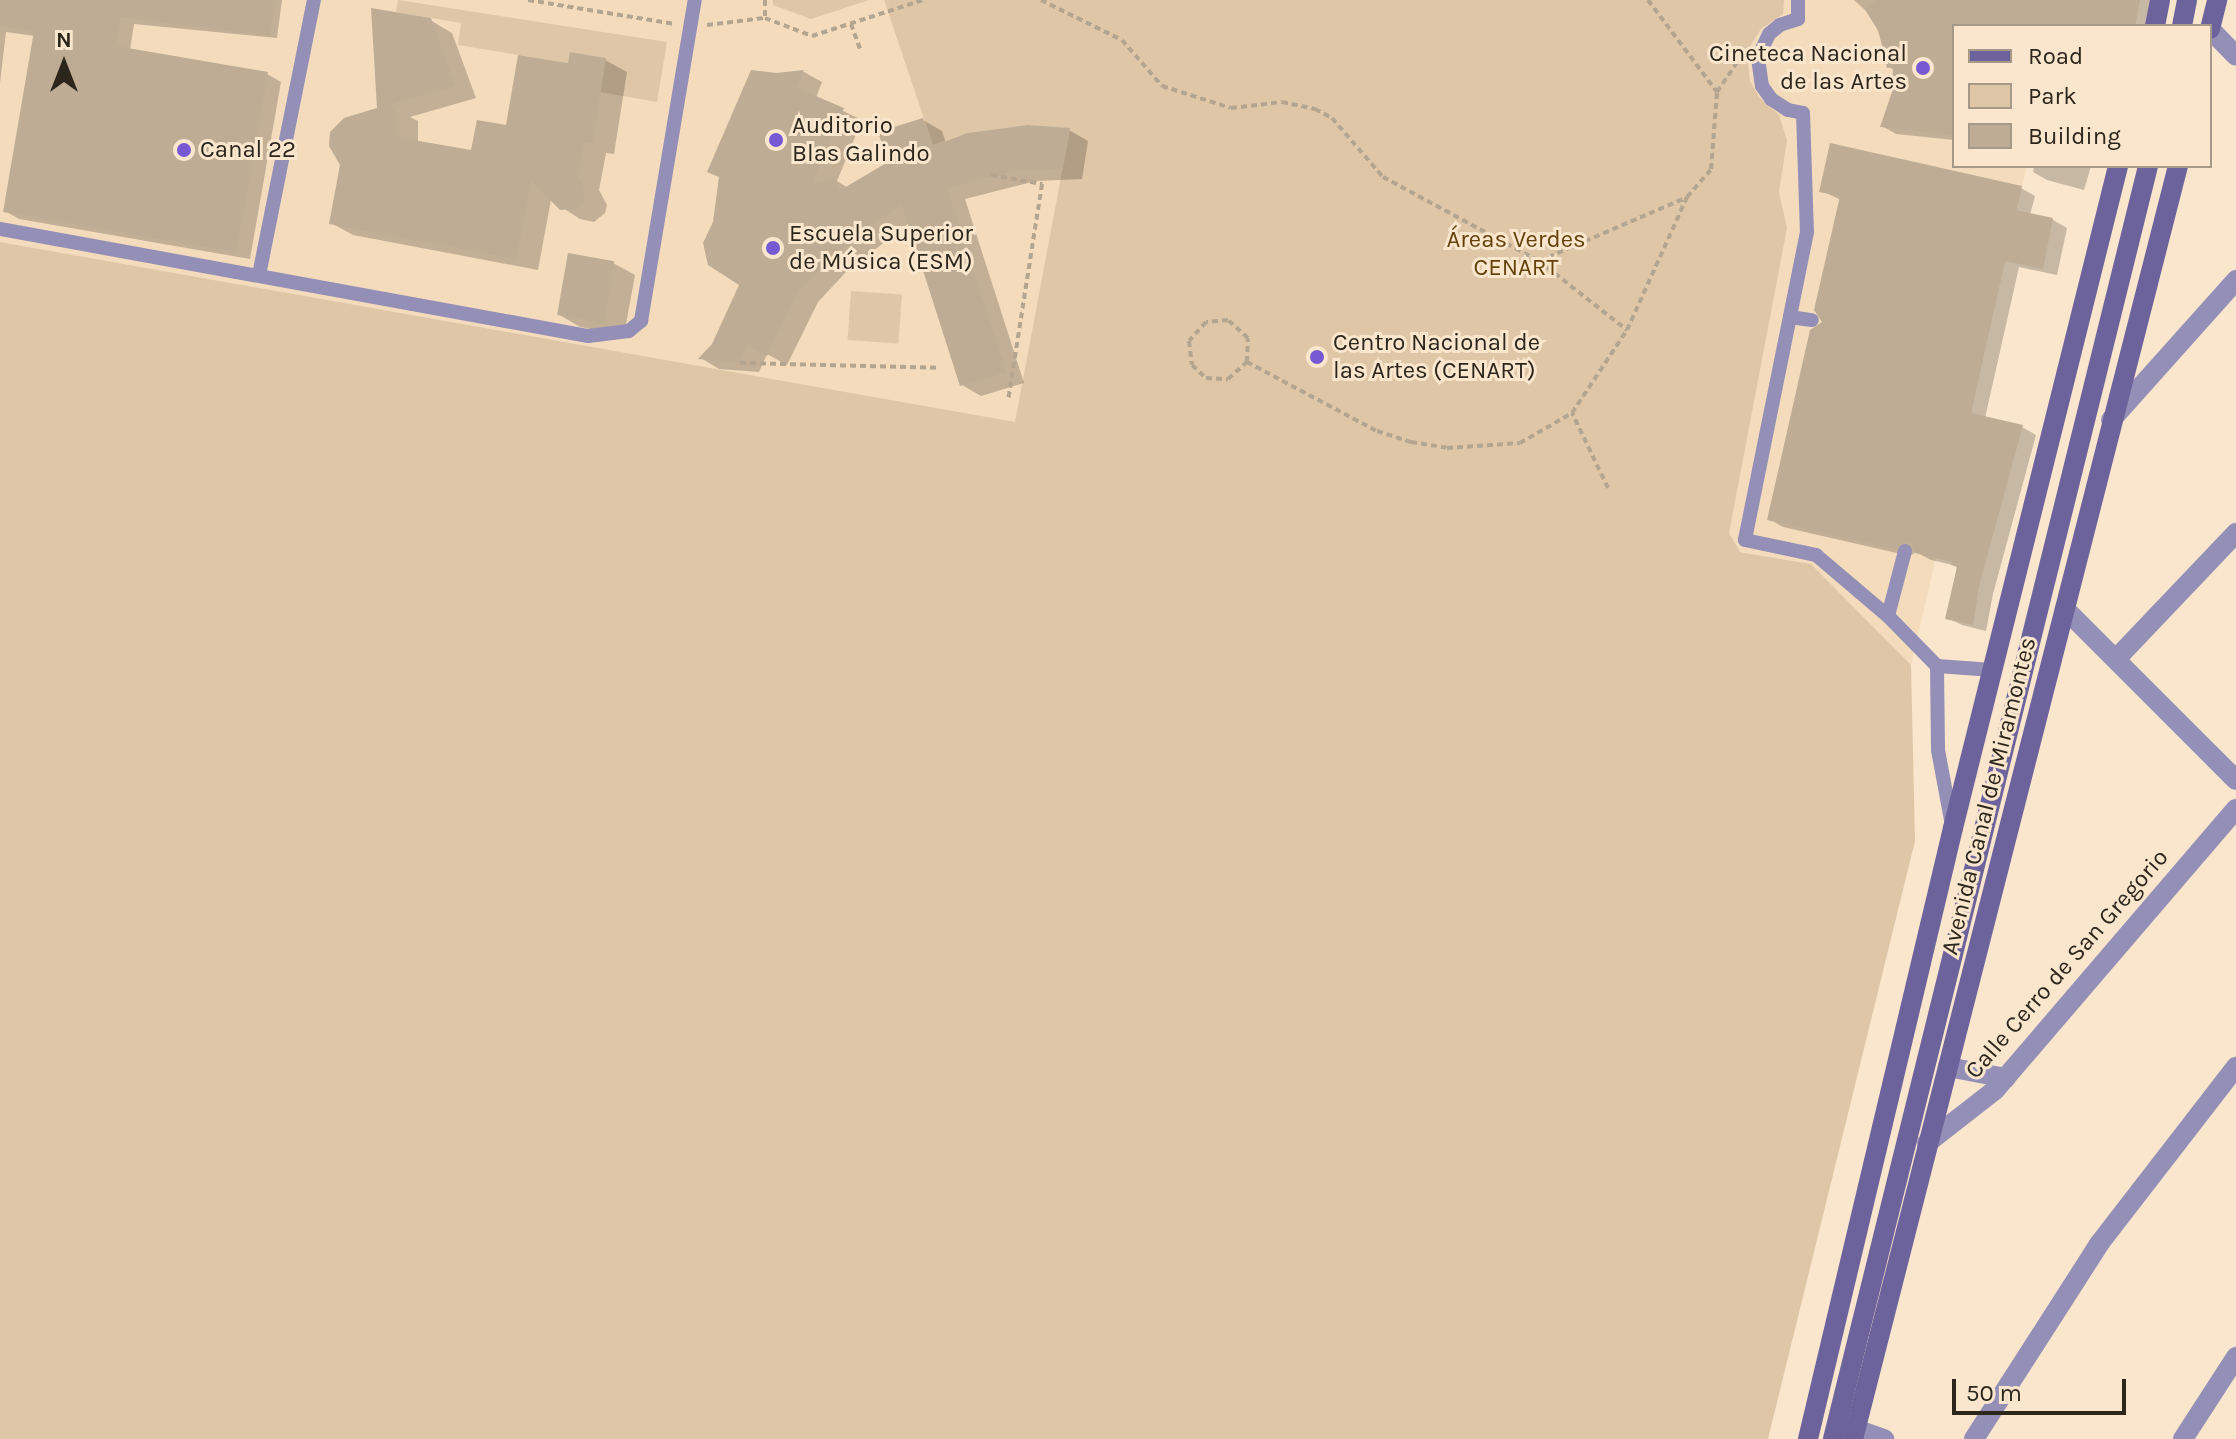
<!DOCTYPE html>
<html>
<head>
<meta charset="utf-8">
<style>
	body { margin:0 }
	#map { position:relative; width:2236px; height:1439px; overflow:hidden; background:#f9e6cd; font-family:Karla,sans-serif }
	div>[style] { position:absolute }
	.built>* { inset:0; background:#f3dbbc }
	.green>* { inset:0; background:#dec6a6; transform-origin:0 0 }
	.shadow>* { inset:0; background:#0003 }
	.building>* { inset:0; background:#beac94; transform-origin:0 0 }
	.path>* { height:4px; margin-top:-2px; transform-origin:0; background:repeating-linear-gradient(90deg,#b4a591 0 6px,transparent 0 10px) }
	.lane>* { height:14px; margin:-7px; padding:0 7px; transform-origin:7px; border-radius:7px; background:#948fb7 }
	.street>* { height:20px; margin:-10px; padding:0 10px; transform-origin:10px; border-radius:10px; background:#948fb7 }
	.secondary>* { height:20px; margin:-10px; padding:0 10px; transform-origin:10px; border-radius:10px; background:#6d639c }
	.dots>* { width:22px; height:22px; translate:-50% -50%; box-sizing:border-box; border:4px solid #f9e6cd; border-radius:50% }
	span { translate:-50% -50%; white-space:nowrap; text-align:center; line-height:1.15; -webkit-text-stroke:6px #f9e6cd; paint-order:stroke }
	.poi-label { font-size:24px; color:#2d261d }
	.right { translate:-100% -50%; text-align:right }
	.left { translate:0 -50%; text-align:left }
	.park-label { font-size:24px; color:#64430c }
	.street-label { font-size:24px; color:#2d261d }
	.legend { position:absolute; left:1952px; top:24px; width:260px; height:144px; box-sizing:border-box; background:#f9e6cd; border:2px solid #a79987; margin:0; padding:10px 14px; list-style:none; font-size:24px; color:#2d261d }
	.legend li { display:flex; align-items:center; gap:16px; height:40px }
	.legend b { width:40px; border:2px solid #a79987 }
	.north { position:absolute; left:24px; top:24px; width:80px; height:80px; -webkit-text-stroke:6px #f9e6cd; paint-order:stroke; rotate:0deg; font-size:22px; font-weight:700; line-height:32px; text-align:center; color:#2d261d }
	.north::after { content:''; display:block; margin:auto; width:28px; height:36px; background:#2d261d; clip-path:polygon(50% 0,100% 100%,50% 72%,0 100%) }
	.scale { position:absolute; left:1952px; top:1379px; width:174px; height:36px; box-sizing:border-box; border:4px solid #2d261d; border-top:0; padding-left:10px; font-size:24px; line-height:28px; white-space:nowrap; color:#2d261d; -webkit-text-stroke:6px #f9e6cd; paint-order:stroke }
</style>
</head>
<body>
<div id="map">
	<div class="built">
		<i style="clip-path:polygon(0 0,2065px 0,1954px 26px,1954px 166px,2027px 166px,1911px 665px,1811px 564px,0 242px)"></i>
	</div>
	<div class="green">
		<i style="clip-path:polygon(398px 0,667px 42px,657px 102px,600px 92px,605px 58px,571px 52px,568px 63px,458px 45px,461px 23px,396px 12px)"></i>
		<i style="clip-path:polygon(773px 0,869px 0,811px 19px,773px 5px)"></i>
		<i style="clip-path:polygon(884px 0,1784px 0,1783px 14px,1761px 29px,1751px 45px,1748px 63px,1750px 81px,1759px 97px,1779px 115px,1787px 140px,1779px 192px,1787px 228px,1729px 533px,1740px 552px,1811px 564px,1911px 665px,1915px 841px,1768px 1439px,0 1439px,0 242px,1015px 422px,1070px 129px,1027px 125px,967px 133px,933px 145px)"></i>
		<i style="left:851px;top:291px;width:51px;height:49px;rotate:4deg"></i>
	</div>
	<div class="shadow">
		<i style="clip-path:polygon(0 0,282px 0,277px 38px,134px 24px,130px 50px,267px 74px,281px 82px,250px 259px,19px 219px,5px 211px,35px 36px,6px 32px,0 83px)"></i>
		<i style="clip-path:polygon(1854px 0,2155px 0,2151px 26px,1954px 26px,1954px 140px,1896px 134px,1882px 126px,1894px 92px,1894px 70px,1889px 67px,1874px 18px)"></i>
		<i style="clip-path:polygon(430px 20px,452px 33px,476px 98px,410px 117px,418px 121px,418px 143px,473px 152px,508px 127px,570px 66px,605px 60px,627px 72px,614px 154px,606px 153px,599px 190px,607px 205px,605px 213px,594px 222px,580px 219px,551px 200px,538px 270px,353px 235px,331px 223px,380px 109px)"></i>
		<i style="clip-path:polygon(804px 72px,822px 82px,816px 98px,862px 120px,837px 181px,848px 188px,890px 163px,923px 120px,942px 131px,946px 143px,1069px 130px,1088px 141px,1082px 179px,1036px 181px,965px 199px,1024px 383px,981px 396px,962px 385px,909px 223px,846px 272px,818px 302px,787px 365px,767px 354px,759px 372px,719px 369px,701px 358px,714px 345px,742px 285px,715px 223px,721px 178px,776px 75px)"></i>
		<i style="clip-path:polygon(2034px 166px,2091px 166px,2084px 190px,2047px 180px,2033px 172px)"></i>
		<i style="clip-path:polygon(2021px 188px,2035px 196px,2030px 215px,2053px 220px,2067px 228px,2057px 275px,2019px 267px,1985px 418px,2022px 427px,2036px 435px,1993px 594px,1986px 631px,1962px 625px,1948px 618px,1957px 566px,1931px 560px,1916px 552px,1910px 556px,1783px 527px,1769px 519px,1824px 323px,1841px 200px,1822px 191px)"></i>
		<i style="clip-path:polygon(613px 263px,635px 275px,624px 335px,580px 327px,558px 314px)"></i>
	</div>
	<div class="building">
		<i style="clip-path:polygon(0 0,275px 0,270px 36px,120px 17px,116px 46px,268px 72px,236px 252px,3px 212px,34px 31px,0 26px)"></i>
		<i style="clip-path:polygon(1878px 0,2140px 0,2135px 26px,1954px 26px,1954px 135px,1880px 127px,1892px 92px,1893px 67px,1887px 68px,1879px 32px,1864px 8px)"></i>
		<i style="clip-path:polygon(371px 8px,431px 18px,455px 86px,388px 105px,396px 106px,396px 137px,471px 150px,477px 120px,506px 125px,518px 55px,568px 63px,570px 52px,606px 58px,592px 143px,584px 142px,578px 176px,585px 191px,584px 200px,577px 209px,560px 210px,531px 180px,516px 259px,329px 224px,340px 165px,329px 146px,330px 132px,344px 118px,377px 108px)"></i>
		<i style="clip-path:polygon(751px 70px,776px 73px,804px 70px,797px 88px,844px 108px,812px 184px,834px 177px,839px 191px,888px 162px,878px 132px,923px 118px,933px 146px,967px 133px,1027px 125px,1070px 128px,1063px 169px,1015px 171px,947px 188px,1006px 372px,960px 386px,902px 205px,876px 221px,827px 262px,799px 291px,767px 356px,747px 345px,740px 363px,698px 359px,712px 344px,739px 285px,708px 265px,703px 243px,713px 222px,719px 177px,707px 172px)"></i>
		<i style="clip-path:polygon(1830px 143px,2022px 186px,2016px 210px,2053px 218px,2043px 269px,2005px 261px,1971px 413px,2023px 425px,1979px 586px,1973px 625px,1945px 619px,1957px 567px,1951px 565px,1952px 562px,1915px 553px,1912px 544px,1907px 541px,1895px 549px,1767px 520px,1810px 330px,1822px 322px,1814px 310px,1840px 196px,1819px 192px)"></i>
		<i style="left:568px;top:253px;width:47px;height:63px;rotate:10deg"></i>
	</div>
	<div class="path">
		<i style="left:528px;top:0;width:149px;rotate:9.3deg"></i>
		<i style="left:765px;top:0;width:18px;rotate:90deg"></i>
		<i style="left:1041px;top:0;width:90px;rotate:26.3deg"></i>
		<i style="left:1122px;top:40px;width:61px;rotate:49deg"></i>
		<i style="left:1162px;top:86px;width:72px;rotate:17.7deg"></i>
		<i style="left:1231px;top:108px;width:51px;rotate:-6.7deg"></i>
		<i style="left:1282px;top:102px;width:34px;rotate:12deg"></i>
		<i style="left:1315px;top:109px;width:19px;rotate:28deg"></i>
		<i style="left:1332px;top:118px;width:78px;rotate:49.2deg"></i>
		<i style="left:1383px;top:177px;width:177px;rotate:28.3deg"></i>
		<i style="left:1539px;top:261px;width:112px;rotate:38.1deg"></i>
		<i style="left:1648px;top:0;width:115px;rotate:53.1deg"></i>
		<i style="left:851px;top:24px;width:29px;rotate:70deg"></i>
		<i style="left:707px;top:25px;width:58px;rotate:-6.9deg"></i>
		<i style="left:765px;top:18px;width:50px;rotate:21deg"></i>
		<i style="left:812px;top:36px;width:117px;rotate:-18deg"></i>
		<i style="left:991px;top:175px;width:52px;rotate:10deg"></i>
		<i style="left:1042px;top:184px;width:219px;rotate:98.9deg"></i>
		<i style="left:1539px;top:261px;width:159px;rotate:-23.3deg"></i>
		<i style="left:1247px;top:362px;width:24px;rotate:-88deg"></i>
		<i style="left:1248px;top:338px;width:27px;rotate:-138deg"></i>
		<i style="left:1228px;top:320px;width:22px;rotate:175deg"></i>
		<i style="left:1206px;top:322px;width:25px;rotate:132deg"></i>
		<i style="left:1189px;top:341px;width:24px;rotate:83deg"></i>
		<i style="left:1192px;top:365px;width:19px;rotate:43deg"></i>
		<i style="left:1206px;top:378px;width:22px;rotate:3deg"></i>
		<i style="left:1228px;top:379px;width:25px;rotate:-42deg"></i>
		<i style="left:1247px;top:362px;width:147px;rotate:28deg"></i>
		<i style="left:1377px;top:431px;width:36px;rotate:18deg"></i>
		<i style="left:1411px;top:442px;width:36px;rotate:9deg"></i>
		<i style="left:1447px;top:448px;width:73px;rotate:-3.9deg"></i>
		<i style="left:1520px;top:443px;width:60px;rotate:-30deg"></i>
		<i style="left:740px;top:363px;width:199px;rotate:1.4deg"></i>
		<i style="left:1608px;top:488px;width:83px;rotate:-115.6deg"></i>
		<i style="left:1572px;top:413px;width:100px;rotate:-56.5deg"></i>
		<i style="left:1627px;top:330px;width:146px;rotate:-65.7deg"></i>
		<i style="left:1687px;top:197px;width:37px;rotate:-49deg"></i>
		<i style="left:1711px;top:169px;width:77px;rotate:-85.5deg"></i>
		<i style="left:1717px;top:92px;width:40px;rotate:-56deg"></i>
	</div>
	<div class="lane">
		<i style="left:1798px;top:0;width:19px;rotate:90deg"></i>
		<i style="left:1798px;top:19px;width:19px;rotate:162deg"></i>
		<i style="left:1780px;top:25px;width:14px;rotate:141deg"></i>
		<i style="left:1769px;top:34px;width:26px;rotate:115deg"></i>
		<i style="left:1758px;top:58px;width:28px;rotate:82deg"></i>
		<i style="left:1762px;top:86px;width:16px;rotate:55deg"></i>
		<i style="left:1771px;top:99px;width:20px;rotate:33deg"></i>
		<i style="left:1788px;top:110px;width:15px;rotate:11deg"></i>
		<i style="left:1803px;top:113px;width:119px;rotate:88.1deg"></i>
		<i style="left:1807px;top:232px;width:314px;rotate:101.4deg"></i>
		<i style="left:1745px;top:540px;width:73px;rotate:11.9deg"></i>
		<i style="left:1816px;top:555px;width:94px;rotate:40.3deg"></i>
		<i style="left:0;top:229px;width:598px;rotate:10.31deg"></i>
		<i style="left:588px;top:336px;width:41px;rotate:-7deg"></i>
		<i style="left:629px;top:331px;width:16px;rotate:-40deg"></i>
		<i style="left:641px;top:321px;width:326px;rotate:-80.5deg"></i>
		<i style="left:259px;top:275px;width:280px;rotate:-78.7deg"></i>
		<i style="left:1790px;top:317px;width:22px;rotate:8deg"></i>
		<i style="left:1905px;top:551px;width:67px;rotate:104.7deg"></i>
		<i style="left:1888px;top:616px;width:70px;rotate:45.6deg"></i>
		<i style="left:1937px;top:666px;width:56px;rotate:4.1deg"></i>
		<i style="left:1937px;top:666px;width:84px;rotate:89.3deg"></i>
		<i style="left:1938px;top:750px;width:71px;rotate:79.5deg"></i>
	</div>
	<div class="street">
		<i style="left:2210px;top:29px;width:37px;rotate:46deg"></i>
		<i style="left:2111px;top:420px;width:188px;rotate:-48.2deg"></i>
		<i style="left:2065px;top:609px;width:242px;rotate:45deg"></i>
		<i style="left:2117px;top:658px;width:173px;rotate:-46.4deg"></i>
		<i style="left:1948px;top:1067px;width:59px;rotate:10.7deg"></i>
		<i style="left:1927px;top:1143px;width:86px;rotate:-37.9deg"></i>
		<i style="left:1995px;top:1090px;width:370px;rotate:-49.4deg"></i>
		<i style="left:1855px;top:1429px;width:31px;rotate:19deg"></i>
		<i style="left:1974px;top:1439px;width:232px;rotate:-57.3deg"></i>
		<i style="left:2099px;top:1244px;width:224px;rotate:-52.3deg"></i>
		<i style="left:2183px;top:1439px;width:98px;rotate:-57.1deg"></i>
	</div>
	<div class="secondary">
		<i style="left:2155px;top:26px;width:26px;rotate:-79deg"></i>
		<i style="left:2182px;top:26px;width:26px;rotate:-79deg"></i>
		<i style="left:2210px;top:29px;width:30px;rotate:-76deg"></i>
		<i style="left:1808px;top:1439px;width:628px;rotate:-76.65deg"></i>
		<i style="left:1953px;top:828px;width:682px;rotate:-76deg"></i>
		<i style="left:1833px;top:1439px;width:1311px;rotate:-76.1deg"></i>
		<i style="left:1853px;top:1439px;width:1314px;rotate:-75.68deg"></i>
	</div>
	<div class="dots">
		<i style="left:1923px;top:68px;background:#7759d4"></i>
		<i style="left:776px;top:140px;background:#7759d4"></i>
		<i style="left:184px;top:150px;background:#7759d4"></i>
		<i style="left:773px;top:248px;background:#7759d4"></i>
		<i style="left:1317px;top:357px;background:#7759d4"></i>
	</div>
	<div class="poi-label">
		<span class="right" style="left:1907px;top:68px">Cineteca Nacional<br>de las Artes</span>
		<span class="left" style="left:792px;top:140px">Auditorio<br>Blas Galindo</span>
		<span class="left" style="left:200px;top:150px">Canal 22</span>
		<span class="left" style="left:789px;top:248px">Escuela Superior<br>de Música (ESM)</span>
		<span class="left" style="left:1333px;top:357px">Centro Nacional de<br>las Artes (CENART)</span>
	</div>
	<div class="park-label">
		<span style="left:1516px;top:254px">Áreas Verdes<br>CENART</span>
	</div>
	<div class="street-label">
		<span style="left:1989px;top:796px;rotate:-76deg">Avenida Canal de Miramontes</span>
		<span style="left:2067px;top:964px;rotate:-49deg">Calle Cerro de San Gregorio</span>
	</div>
	<ul class="legend">
	<li><b style="height:10px;background:#6d639c"></b>Road</li>
	<li><b style="height:22px;background:#dec6a6"></b>Park</li>
	<li><b style="height:22px;background:#beac94"></b>Building</li>
	</ul>
	<div class="north">N</div>
	<div class="scale">50 m</div>
</div>
</body>
</html>
